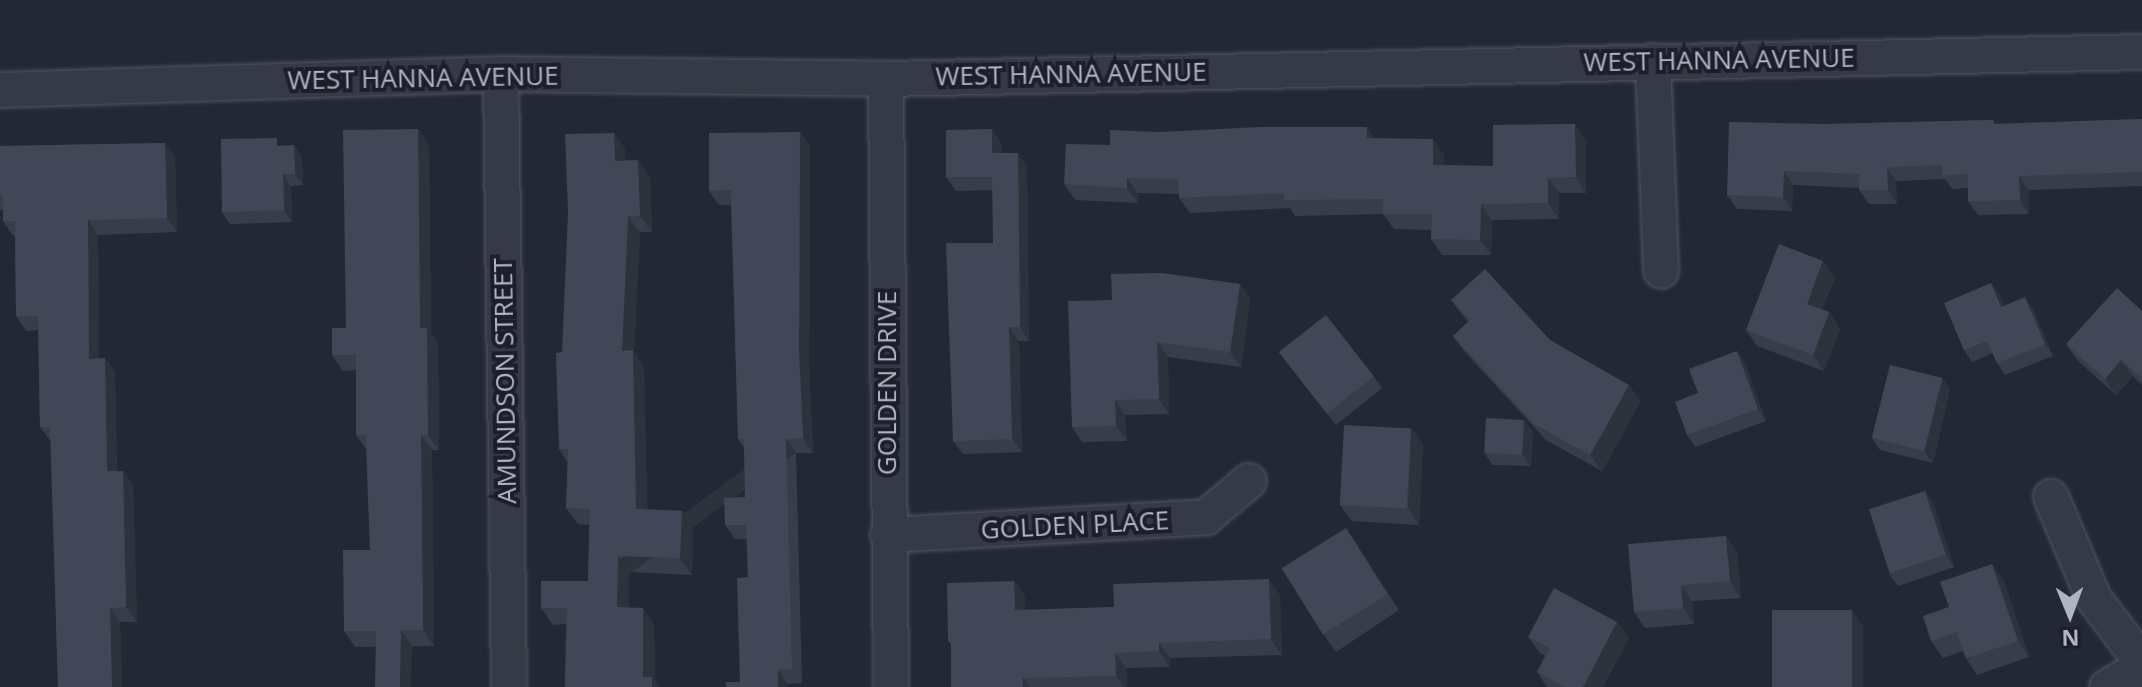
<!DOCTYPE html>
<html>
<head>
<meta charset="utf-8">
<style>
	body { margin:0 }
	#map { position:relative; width:2142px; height:687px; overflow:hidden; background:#232836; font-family:"Open Sans",sans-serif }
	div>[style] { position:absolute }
	.roads { filter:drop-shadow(0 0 2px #515561) drop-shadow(0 0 2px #515561) }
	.minor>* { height:34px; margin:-17px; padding:0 17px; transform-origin:17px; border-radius:17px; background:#363a47 }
	.wall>* { inset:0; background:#393d4b }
	.shaded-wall>* { inset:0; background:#2e323d; transform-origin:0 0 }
	.building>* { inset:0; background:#424757; transform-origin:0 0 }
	span { translate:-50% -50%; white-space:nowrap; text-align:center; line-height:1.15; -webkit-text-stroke:8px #1c1f2b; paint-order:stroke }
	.street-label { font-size:26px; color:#b1b5c3 }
	.north { position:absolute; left:2030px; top:575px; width:80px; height:80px; -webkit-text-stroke:6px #1c1f2b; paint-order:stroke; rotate:179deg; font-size:22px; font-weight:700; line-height:32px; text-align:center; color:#b1b5c3 }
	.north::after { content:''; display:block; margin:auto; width:28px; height:36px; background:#b1b5c3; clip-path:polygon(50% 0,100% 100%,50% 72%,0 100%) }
</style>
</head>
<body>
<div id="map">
	<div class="roads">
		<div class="minor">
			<i style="left:1653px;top:61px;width:210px;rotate:87.8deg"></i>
			<i style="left:501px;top:74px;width:613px;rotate:89.25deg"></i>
			<i style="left:886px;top:79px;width:608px;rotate:89.53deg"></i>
			<i style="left:0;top:90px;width:501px;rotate:-1.83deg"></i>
			<i style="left:501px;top:74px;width:385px;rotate:0.7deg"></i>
			<i style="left:886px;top:79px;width:1256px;rotate:-1.23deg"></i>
			<i style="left:2051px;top:497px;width:111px;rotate:67.1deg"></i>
			<i style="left:2094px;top:599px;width:79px;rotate:52.7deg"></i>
			<i style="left:888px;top:535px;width:319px;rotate:-3.2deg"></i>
			<i style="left:1206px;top:517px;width:56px;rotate:-39.9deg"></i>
			<i style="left:2107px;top:687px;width:40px;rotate:-29.7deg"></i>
		</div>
	</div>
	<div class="wall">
		<i style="clip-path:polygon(2142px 119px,2142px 186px,2029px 190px,2029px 214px,1978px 215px,1968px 201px,1968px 188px,1952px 189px,1945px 179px,1896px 181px,1897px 204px,1869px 204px,1859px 190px,1859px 188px,1793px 185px,1792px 211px,1737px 209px,1727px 195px,1827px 124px,1993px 120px,1996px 124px)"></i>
		<i style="clip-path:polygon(418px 129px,429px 145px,431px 333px,438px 344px,439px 450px,432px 450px,434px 646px,355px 647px,344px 631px,370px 550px,366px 449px,356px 435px,356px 370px,343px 371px,332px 355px,346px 328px)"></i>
		<i style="clip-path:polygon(992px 129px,1001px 143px,1002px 153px,1027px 166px,1029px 341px,1019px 341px,1022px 452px,963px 454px,953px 441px,993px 243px,993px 190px,956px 191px,946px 177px)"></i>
		<i style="clip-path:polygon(1160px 132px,1374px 138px,1444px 155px,1444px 165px,1493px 166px,1586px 140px,1586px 193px,1559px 193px,1559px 219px,1492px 220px,1491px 255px,1442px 255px,1431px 239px,1431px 230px,1394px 229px,1383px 214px,1295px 216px,1290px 208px,1190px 213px,1179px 198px,1179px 194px,1138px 193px,1138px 203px,1075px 200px,1064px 184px,1110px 145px)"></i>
		<i style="clip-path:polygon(614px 133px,625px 149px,625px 160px,650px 177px,652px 232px,640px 232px,634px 352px,644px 367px,647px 509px,682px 511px,693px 527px,692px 575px,629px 572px,629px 608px,654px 624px,655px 681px,659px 687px,565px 687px,566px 624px,553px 625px,541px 608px,588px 581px,589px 525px,578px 524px,566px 508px,568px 463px,559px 449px,562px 352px)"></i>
		<i style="clip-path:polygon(165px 143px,175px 157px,177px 232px,98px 235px,99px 358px,105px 358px,115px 372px,117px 471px,123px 471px,133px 485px,137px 622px,120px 622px,122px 687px,58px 687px,51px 442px,40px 427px,38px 330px,26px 331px,16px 316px,15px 236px,13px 236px,3px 221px,3px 210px,0 210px,0 146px)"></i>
		<i style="clip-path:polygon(282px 146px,302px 157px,303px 185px,291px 186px,292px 222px,230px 224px,222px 212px)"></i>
		<i style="clip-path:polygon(810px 146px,809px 367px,813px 453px,796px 453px,802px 683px,788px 684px,788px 687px,726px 687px,740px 682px,748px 577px,747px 539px,735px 539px,725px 525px,745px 497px,744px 448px,738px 439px,731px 205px,719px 205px,709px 191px)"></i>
		<i style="clip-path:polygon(1835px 277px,1822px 310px,1829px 312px,1840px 329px,1824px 371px,1757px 346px,1746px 330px)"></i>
		<i style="clip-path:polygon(1991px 283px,2000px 295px,2004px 306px,2033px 309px,2053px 356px,2005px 375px,1997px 363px,1993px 353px,1972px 362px,1964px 350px)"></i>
		<i style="clip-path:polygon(1250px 299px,1241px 367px,1168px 357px,1169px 414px,1125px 415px,1127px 441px,1082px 442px,1072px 427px,1112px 300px)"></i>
		<i style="clip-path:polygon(1451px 300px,1550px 340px,1641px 401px,1602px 471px,1546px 440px,1465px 352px,1453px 336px,1468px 322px)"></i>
		<i style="clip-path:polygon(2142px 311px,2142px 385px,2133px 376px,2116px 395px,2078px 361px,2066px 344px)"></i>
		<i style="clip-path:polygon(1279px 352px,1374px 377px,1382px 388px,1336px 425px)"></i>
		<i style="clip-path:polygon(1745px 363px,1766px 421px,1695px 447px,1687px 435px,1698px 393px)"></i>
		<i style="clip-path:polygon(1942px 378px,1950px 389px,1933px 463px,1880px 450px,1872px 438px)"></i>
		<i style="clip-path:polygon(1524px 420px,1533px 431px,1531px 466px,1493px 465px,1484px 453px)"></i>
		<i style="clip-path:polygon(1411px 428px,1423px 444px,1419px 525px,1352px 521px,1340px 505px)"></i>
		<i style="clip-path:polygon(1933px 502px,1954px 567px,1898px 586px,1889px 574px)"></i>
		<i style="clip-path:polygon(1346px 528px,1399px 610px,1336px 652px,1324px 635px)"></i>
		<i style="clip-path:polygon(1737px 553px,1741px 598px,1692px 601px,1694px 624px,1645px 628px,1634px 612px)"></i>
		<i style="clip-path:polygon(1014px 581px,1025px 596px,1025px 610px,1114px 607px,1280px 595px,1282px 655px,1170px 658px,1170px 667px,1126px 668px,1127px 687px,951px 687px,951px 645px,948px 641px)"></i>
		<i style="clip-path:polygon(2004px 581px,2029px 657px,1977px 675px,1966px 658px,1963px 651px,1943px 658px,1931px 641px,1949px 607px)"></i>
		<i style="clip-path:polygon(1528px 637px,1629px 638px,1603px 687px,1547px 687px,1537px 672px,1545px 656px,1540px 653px)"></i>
	</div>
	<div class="shaded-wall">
		<i style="clip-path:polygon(1575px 124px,1586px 140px,1586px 193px,1576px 177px)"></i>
		<i style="clip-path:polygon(1367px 127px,1378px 143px,1367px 138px)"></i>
		<i style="clip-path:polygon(418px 129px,429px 145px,431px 333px,438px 344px,439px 450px,428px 435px,420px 328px)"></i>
		<i style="clip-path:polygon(992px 129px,1001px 143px,1002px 167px,992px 153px)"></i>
		<i style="clip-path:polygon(800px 132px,810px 146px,809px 367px,813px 453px,803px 438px,799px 353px)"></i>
		<i style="clip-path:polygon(614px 133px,625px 149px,626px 177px,615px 161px)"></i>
		<i style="clip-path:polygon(1433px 139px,1444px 155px,1444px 180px,1433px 165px)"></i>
		<i style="clip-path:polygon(165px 143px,175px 157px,177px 232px,167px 218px)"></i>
		<i style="clip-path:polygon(294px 145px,302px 157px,303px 185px,295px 174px)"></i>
		<i style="clip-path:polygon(1018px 153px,1027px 166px,1029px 341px,1020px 327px)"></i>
		<i style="clip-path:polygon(638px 160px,650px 177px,652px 232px,640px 216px)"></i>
		<i style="clip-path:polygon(1887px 167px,1896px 181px,1897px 204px,1888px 190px)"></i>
		<i style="clip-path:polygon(1784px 171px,1793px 185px,1792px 211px,1783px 197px)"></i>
		<i style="clip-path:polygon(283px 174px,291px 186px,292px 222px,284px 210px)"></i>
		<i style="clip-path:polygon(2019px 176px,2029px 190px,2029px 214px,2020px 200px)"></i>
		<i style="clip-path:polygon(1127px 178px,1138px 193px,1138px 203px,1127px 188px)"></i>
		<i style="clip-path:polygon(1548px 178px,1559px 193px,1559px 219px,1548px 203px)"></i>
		<i style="clip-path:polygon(1481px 204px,1492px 220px,1491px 255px,1480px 240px)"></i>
		<i style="clip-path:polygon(628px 216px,640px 232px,634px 352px,644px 367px,648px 525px,636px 509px,622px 351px)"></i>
		<i style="clip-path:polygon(88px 220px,98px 235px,99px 373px,89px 359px)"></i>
		<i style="clip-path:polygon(1823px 261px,1835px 277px,1818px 320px,1807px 304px)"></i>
		<i style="clip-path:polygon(1991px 283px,2000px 295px,2010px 318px,2001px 307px)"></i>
		<i style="clip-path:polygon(1240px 284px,1250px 299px,1241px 367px,1230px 352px)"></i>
		<i style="clip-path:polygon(2025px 297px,2033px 309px,2053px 356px,2045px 344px)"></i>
		<i style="clip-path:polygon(1829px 312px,1840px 329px,1824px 371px,1813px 355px)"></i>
		<i style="clip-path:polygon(1009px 327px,1019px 341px,1022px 452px,1012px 439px)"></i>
		<i style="clip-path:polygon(1157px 342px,1168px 357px,1169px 414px,1159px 399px)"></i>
		<i style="clip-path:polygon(1737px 351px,1745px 363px,1766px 421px,1758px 409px)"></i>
		<i style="clip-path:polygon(105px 358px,115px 372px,117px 485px,107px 471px)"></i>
		<i style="clip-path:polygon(2121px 360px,2133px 376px,2116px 395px,2105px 379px)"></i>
		<i style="clip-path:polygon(1942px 378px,1950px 389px,1933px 463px,1924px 451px)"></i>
		<i style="clip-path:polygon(1629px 385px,1641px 401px,1602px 471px,1590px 455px)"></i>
		<i style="clip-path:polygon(1115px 400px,1125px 415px,1127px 441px,1116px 426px)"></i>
		<i style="clip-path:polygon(1524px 420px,1533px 431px,1531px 466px,1522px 454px)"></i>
		<i style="clip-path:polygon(1411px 428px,1423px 444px,1419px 525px,1408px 508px)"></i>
		<i style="clip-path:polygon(421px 435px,432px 450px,434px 646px,423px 630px)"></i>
		<i style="left:786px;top:439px;width:17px;height:230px;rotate:54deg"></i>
		<i style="clip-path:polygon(123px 471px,133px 485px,137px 622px,126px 607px)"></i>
		<i style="clip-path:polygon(1925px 491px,1933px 502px,1954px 567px,1946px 555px)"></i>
		<i style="clip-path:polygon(682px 511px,693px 527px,692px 575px,680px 558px)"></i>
		<i style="clip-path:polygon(1346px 528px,1357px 544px,1399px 610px,1388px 594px)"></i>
		<i style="clip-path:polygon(1726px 536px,1737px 553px,1741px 598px,1730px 581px)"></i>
		<i style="clip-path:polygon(618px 556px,629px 572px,629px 624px,617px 607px)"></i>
		<i style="clip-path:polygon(1992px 564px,2004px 581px,2029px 657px,2018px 641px)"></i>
		<i style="clip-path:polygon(1269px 579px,1280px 595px,1282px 655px,1271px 639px)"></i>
		<i style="clip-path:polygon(1014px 581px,1025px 596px,1026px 626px,1015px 610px)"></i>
		<i style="clip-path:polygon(1681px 585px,1692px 601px,1694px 624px,1683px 608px)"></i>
		<i style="clip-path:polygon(110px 608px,120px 622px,122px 687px,112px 687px)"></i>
		<i style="clip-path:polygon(643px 608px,654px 624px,655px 681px,659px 687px,650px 687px,643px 677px)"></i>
		<i style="clip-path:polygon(1852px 610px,1863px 626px,1863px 687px,1852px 687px)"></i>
		<i style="clip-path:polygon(1617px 622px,1629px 638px,1603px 687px,1583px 687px)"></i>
		<i style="clip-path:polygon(401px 630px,412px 646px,411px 687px,400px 687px)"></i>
		<i style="clip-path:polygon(1159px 643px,1170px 658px,1170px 667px,1159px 651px)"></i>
		<i style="clip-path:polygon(1115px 653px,1126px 668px,1127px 687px,1124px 687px,1116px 676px)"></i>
		<i style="clip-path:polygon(778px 670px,788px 684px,788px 687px,778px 687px)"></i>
		<i style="clip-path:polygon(1023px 678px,1030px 687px,1023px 687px)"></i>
	</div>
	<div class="building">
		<i style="clip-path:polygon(2142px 119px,2142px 172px,2019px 176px,2020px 200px,1968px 201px,1968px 174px,1942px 175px,1942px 165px,1887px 167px,1888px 190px,1859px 190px,1859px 174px,1784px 171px,1783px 197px,1727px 195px,1729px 122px,1827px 124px,1993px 120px,1993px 124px)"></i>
		<i style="clip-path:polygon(1575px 124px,1576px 177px,1548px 178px,1548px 203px,1481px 204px,1480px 240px,1431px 239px,1432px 214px,1383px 214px,1383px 199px,1284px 200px,1284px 193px,1179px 198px,1178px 179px,1127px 178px,1127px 188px,1064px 184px,1066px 144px,1110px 145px,1110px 130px,1160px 132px,1259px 127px,1367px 127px,1367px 138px,1433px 139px,1433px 165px,1493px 166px,1493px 125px)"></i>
		<i style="clip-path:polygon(418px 129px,420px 328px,427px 328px,428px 435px,421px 435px,423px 630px,401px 630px,400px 687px,375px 687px,376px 631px,344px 631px,343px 550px,370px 550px,366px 435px,356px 435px,356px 355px,332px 355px,332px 328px,346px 328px,343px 130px)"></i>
		<i style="clip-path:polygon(992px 129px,992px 153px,1018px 153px,1020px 327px,1009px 327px,1012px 439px,953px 441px,946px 243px,993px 243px,992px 177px,946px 177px,946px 130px)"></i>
		<i style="clip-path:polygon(800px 132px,799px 353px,803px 438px,786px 439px,792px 669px,778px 670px,778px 687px,726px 687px,726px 682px,740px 682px,737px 578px,748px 577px,746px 525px,725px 525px,724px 498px,745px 497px,744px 439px,738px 439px,731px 190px,709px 191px,709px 133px)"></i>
		<i style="clip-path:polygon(614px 133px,615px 161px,638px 160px,640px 216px,628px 216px,622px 351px,633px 350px,636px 509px,682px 511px,680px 558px,618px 556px,617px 607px,643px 608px,643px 677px,652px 677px,652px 687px,565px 687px,567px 608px,541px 608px,541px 581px,588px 581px,590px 509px,566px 508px,568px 449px,559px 449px,556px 353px,562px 352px,568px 212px,565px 134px)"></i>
		<i style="clip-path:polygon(277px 138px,277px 146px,294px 145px,295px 174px,283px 174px,284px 210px,222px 212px,221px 139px)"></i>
		<i style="clip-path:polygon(165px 143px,167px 218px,88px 220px,89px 359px,105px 358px,107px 471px,123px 471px,126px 607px,110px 608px,112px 687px,58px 687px,50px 427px,40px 427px,38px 316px,16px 316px,15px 221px,3px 221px,3px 196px,0 196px,0 146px)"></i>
		<i style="clip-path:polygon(1779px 244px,1823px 261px,1807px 304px,1829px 312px,1813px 355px,1746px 330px)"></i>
		<i style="clip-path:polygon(1485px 269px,1550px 340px,1629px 385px,1590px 455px,1534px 424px,1453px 336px,1470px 320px,1451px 300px)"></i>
		<i style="clip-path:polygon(1162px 273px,1240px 284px,1230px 352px,1157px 342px,1159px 399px,1115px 400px,1116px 426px,1072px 427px,1068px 301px,1112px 300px,1111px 274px)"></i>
		<i style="clip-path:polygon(1991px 283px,2001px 307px,2025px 297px,2045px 344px,1997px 363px,1987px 341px,1964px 350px,1944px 303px)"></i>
		<i style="clip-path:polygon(2117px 288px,2142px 311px,2142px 376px,2141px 377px,2121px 360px,2105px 379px,2066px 344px)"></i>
		<i style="left:1326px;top:315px;width:78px;height:60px;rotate:52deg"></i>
		<i style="clip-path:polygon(1737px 351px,1758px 409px,1687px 435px,1675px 402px,1698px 393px,1689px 369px)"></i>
		<i style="left:1890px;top:365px;width:54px;height:75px;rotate:14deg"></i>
		<i style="left:1486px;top:418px;width:38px;height:35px;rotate:3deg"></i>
		<i style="left:1344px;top:425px;width:67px;height:80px;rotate:3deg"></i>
		<i style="left:1925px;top:491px;width:67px;height:59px;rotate:72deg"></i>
		<i style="left:1346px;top:528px;width:78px;height:76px;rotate:58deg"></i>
		<i style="clip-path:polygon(1726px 536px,1730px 581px,1681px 585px,1683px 608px,1634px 612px,1628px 544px)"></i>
		<i style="clip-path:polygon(1992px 564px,2018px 641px,1966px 658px,1957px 632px,1931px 641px,1923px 616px,1949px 607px,1940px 582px)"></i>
		<i style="clip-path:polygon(1269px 579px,1271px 639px,1159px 643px,1159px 651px,1115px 653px,1116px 676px,1023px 678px,1023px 687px,951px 687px,951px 641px,948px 641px,947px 583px,1014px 581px,1015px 610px,1114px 607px,1113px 584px)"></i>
		<i style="clip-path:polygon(1554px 588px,1617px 622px,1583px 687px,1565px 687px,1537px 672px,1550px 648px,1528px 637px)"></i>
		<i style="left:1772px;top:610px;width:80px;height:77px"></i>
	</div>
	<div class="street-label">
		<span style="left:1719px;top:60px;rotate:-1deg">WEST HANNA AVENUE</span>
		<span style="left:1071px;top:74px;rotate:-1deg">WEST HANNA AVENUE</span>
		<span style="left:423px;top:78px;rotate:-1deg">WEST HANNA AVENUE</span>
		<span style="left:505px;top:381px;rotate:-91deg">AMUNDSON STREET</span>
		<span style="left:887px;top:383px;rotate:-90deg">GOLDEN DRIVE</span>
		<span style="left:1075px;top:525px;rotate:-3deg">GOLDEN PLACE</span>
	</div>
	<div class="north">N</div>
</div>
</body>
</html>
